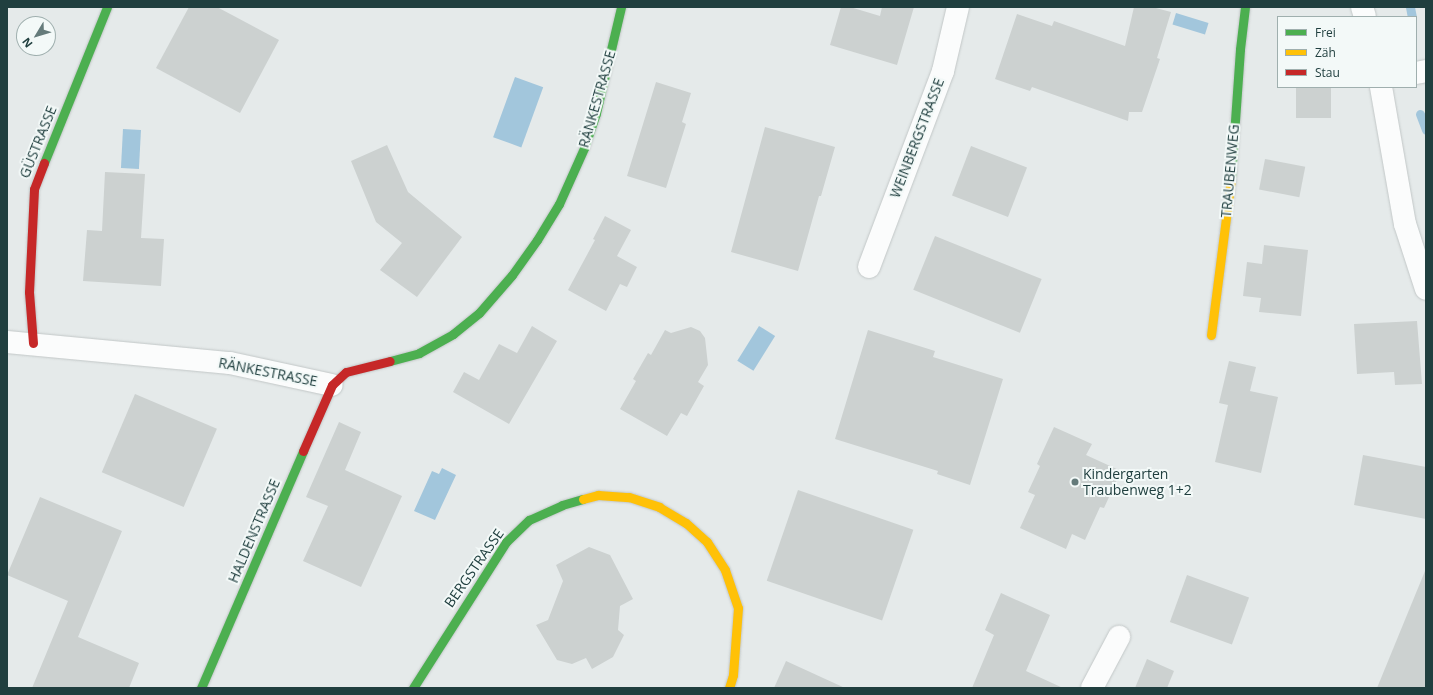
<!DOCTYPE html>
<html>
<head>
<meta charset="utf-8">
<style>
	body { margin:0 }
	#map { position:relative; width:1433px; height:695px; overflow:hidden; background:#e5eaea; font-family:"Open Sans",sans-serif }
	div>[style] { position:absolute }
	.water>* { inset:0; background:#a2c6dc; transform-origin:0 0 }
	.stream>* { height:9px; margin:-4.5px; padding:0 4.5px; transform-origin:4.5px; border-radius:4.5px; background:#a2c6dc }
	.building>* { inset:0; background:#ccd1d0; transform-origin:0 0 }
	.roads { filter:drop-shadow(0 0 1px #c2c7c7) drop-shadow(0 0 1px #c2c7c7) }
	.street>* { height:22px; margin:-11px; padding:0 11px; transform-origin:11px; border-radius:11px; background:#fbfcfc }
	.fast>* { height:9px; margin:-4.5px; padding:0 4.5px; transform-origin:4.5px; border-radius:4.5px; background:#4caf50 }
	.slow>* { height:9px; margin:-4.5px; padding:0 4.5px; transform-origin:4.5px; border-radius:4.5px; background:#ffc107 }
	.jam>* { height:9px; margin:-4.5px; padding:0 4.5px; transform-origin:4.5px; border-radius:4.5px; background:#c62828 }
	.dots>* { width:11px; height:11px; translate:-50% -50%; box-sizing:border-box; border:2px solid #f3f9f8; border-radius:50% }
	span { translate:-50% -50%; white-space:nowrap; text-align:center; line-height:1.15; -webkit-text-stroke:4px #f3f9f8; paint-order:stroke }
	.street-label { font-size:14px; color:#203f3f }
	.poi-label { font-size:14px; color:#203f3f }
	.left { translate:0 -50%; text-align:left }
	.frame { position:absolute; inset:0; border:8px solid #203f3f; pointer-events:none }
	.legend { position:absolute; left:1277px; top:16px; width:140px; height:72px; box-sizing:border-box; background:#f3f9f8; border:1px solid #9fafae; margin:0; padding:5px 7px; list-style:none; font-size:12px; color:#203f3f }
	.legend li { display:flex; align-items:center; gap:8px; height:20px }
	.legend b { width:20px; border:1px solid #9fafae }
	.north { position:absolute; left:16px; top:16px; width:40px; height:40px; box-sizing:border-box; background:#f3f9f8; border:1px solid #9fafae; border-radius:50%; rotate:232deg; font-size:11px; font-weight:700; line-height:16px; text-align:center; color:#203f3f }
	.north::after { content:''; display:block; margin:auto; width:14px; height:18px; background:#657b7b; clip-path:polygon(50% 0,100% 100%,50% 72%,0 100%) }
</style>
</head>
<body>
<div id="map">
	<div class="water">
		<i style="left:1176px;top:13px;width:34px;height:12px;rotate:17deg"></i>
		<i style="left:515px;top:77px;width:30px;height:64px;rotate:20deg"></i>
		<i style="left:123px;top:129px;width:18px;height:39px;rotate:3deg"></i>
		<i style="left:759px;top:326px;width:19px;height:41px;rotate:32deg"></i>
		<i style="clip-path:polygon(442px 468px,456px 475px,435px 520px,414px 511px,432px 471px,439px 474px)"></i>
	</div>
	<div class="stream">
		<i style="left:1410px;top:7px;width:10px;rotate:79deg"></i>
		<i style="left:1420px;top:114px;width:17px;rotate:69deg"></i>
	</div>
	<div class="building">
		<i style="clip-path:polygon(189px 7px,217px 7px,279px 40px,240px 113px,156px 68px)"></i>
		<i style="clip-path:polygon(841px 7px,850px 7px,880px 16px,882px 7px,914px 7px,897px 65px,830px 45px)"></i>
		<i style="clip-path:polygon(1134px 7px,1152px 7px,1171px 12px,1157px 58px,1160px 59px,1142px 112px,1129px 112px,1128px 121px,1032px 87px,1030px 91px,995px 79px,1017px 14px,1052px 26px,1054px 21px,1125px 46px)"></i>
		<i style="clip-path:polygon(656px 82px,691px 93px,682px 122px,686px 124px,666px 188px,627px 176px)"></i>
		<i style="left:1296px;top:87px;width:35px;height:31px"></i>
		<i style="clip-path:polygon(765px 127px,835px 147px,821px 196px,819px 196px,798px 271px,731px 252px)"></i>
		<i style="clip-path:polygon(387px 145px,408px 192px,462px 237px,417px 297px,380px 270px,402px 243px,376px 222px,351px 161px)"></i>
		<i style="left:971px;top:146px;width:60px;height:53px;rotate:21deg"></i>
		<i style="left:1265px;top:159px;width:41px;height:31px;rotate:11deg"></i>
		<i style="clip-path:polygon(105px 172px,145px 174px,141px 238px,164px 239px,161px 286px,83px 281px,87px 230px,102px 231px)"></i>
		<i style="clip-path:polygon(605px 216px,631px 230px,617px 256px,637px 267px,627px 287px,620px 284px,606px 311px,568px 290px,595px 240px,593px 239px)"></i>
		<i style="left:935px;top:236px;width:115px;height:58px;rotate:22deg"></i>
		<i style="clip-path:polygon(1264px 245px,1308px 250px,1301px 316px,1259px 312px,1261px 298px,1243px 296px,1247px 262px,1262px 264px)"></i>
		<i style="clip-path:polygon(1417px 321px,1422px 384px,1395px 385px,1394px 372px,1357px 374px,1354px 324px)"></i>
		<i style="clip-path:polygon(532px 326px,557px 341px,509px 424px,453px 392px,464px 372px,479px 380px,499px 344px,517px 353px)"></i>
		<i style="clip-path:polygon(691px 327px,700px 331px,705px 338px,708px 365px,698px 382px,704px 386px,687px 416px,681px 413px,667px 436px,620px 409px,636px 381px,633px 379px,648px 353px,651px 355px,665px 330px,671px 333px)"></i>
		<i style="clip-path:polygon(868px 330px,935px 351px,933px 357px,1003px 379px,970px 485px,937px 474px,938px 471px,835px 439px)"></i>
		<i style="clip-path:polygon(1229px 361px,1256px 367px,1250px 391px,1278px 397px,1261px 473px,1215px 462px,1228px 405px,1219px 403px)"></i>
		<i style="left:135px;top:394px;width:89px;height:85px;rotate:23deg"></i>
		<i style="clip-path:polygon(339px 422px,361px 432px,345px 470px,402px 496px,361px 587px,303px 561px,328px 506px,306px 497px)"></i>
		<i style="clip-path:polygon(1054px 427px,1092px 444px,1086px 455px,1121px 471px,1104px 508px,1100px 507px,1085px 540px,1072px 534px,1066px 549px,1020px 528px,1035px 495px,1028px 492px,1040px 466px,1037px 464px)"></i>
		<i style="clip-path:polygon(1363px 455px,1426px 467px,1426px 519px,1354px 505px)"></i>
		<i style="left:798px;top:490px;width:122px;height:96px;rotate:19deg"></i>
		<i style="clip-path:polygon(40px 497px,122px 531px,78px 637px,139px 663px,129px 688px,32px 688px,68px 601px,7px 575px)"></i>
		<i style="clip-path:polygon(589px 547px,610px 555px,633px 599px,620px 606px,618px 630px,624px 635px,613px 657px,592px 669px,586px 658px,572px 664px,557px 660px,536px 625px,548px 620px,563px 581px,556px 565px)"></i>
		<i style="clip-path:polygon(1425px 571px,1426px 688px,1377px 688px)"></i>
		<i style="left:1187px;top:575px;width:66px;height:50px;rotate:20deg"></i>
		<i style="clip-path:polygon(1001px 593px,1050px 615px,1026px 671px,1063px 688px,972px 688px,994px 635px,985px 630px)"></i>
		<i style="clip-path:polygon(1147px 659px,1174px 671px,1167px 688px,1135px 688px)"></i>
		<i style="clip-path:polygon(786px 661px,845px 688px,774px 688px)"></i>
	</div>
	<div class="roads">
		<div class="street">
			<i style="left:1362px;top:7px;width:10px;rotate:73deg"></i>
			<i style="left:1416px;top:73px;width:10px;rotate:-11deg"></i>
			<i style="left:1381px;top:87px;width:139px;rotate:80.1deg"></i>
			<i style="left:1405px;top:224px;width:68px;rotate:72.1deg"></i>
			<i style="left:869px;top:267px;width:210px;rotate:-69.3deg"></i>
			<i style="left:943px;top:71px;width:66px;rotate:-76.8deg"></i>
			<i style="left:7px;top:342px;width:224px;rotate:5.4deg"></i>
			<i style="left:230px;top:363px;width:104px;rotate:12.2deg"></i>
			<i style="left:1092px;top:688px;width:58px;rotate:-62.1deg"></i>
		</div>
		<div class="fast">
			<i style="left:44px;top:163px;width:168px;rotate:-68deg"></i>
			<i style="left:1231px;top:178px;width:129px;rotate:-86deg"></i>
			<i style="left:1240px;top:49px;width:42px;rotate:-83.2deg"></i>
			<i style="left:390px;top:361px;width:30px;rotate:-15deg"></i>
			<i style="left:419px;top:353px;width:39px;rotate:-29deg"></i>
			<i style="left:453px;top:334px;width:33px;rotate:-39deg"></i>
			<i style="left:479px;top:313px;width:50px;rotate:-49deg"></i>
			<i style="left:512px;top:275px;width:43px;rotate:-54.5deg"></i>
			<i style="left:537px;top:240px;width:42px;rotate:-58.6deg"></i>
			<i style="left:559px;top:204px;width:61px;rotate:-65.9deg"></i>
			<i style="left:584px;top:148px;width:37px;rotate:-71deg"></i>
			<i style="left:596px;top:113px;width:109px;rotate:-76.7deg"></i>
			<i style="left:201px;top:688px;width:258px;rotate:-66.7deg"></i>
			<i style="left:413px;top:688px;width:173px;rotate:-57.5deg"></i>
			<i style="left:506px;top:542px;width:32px;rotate:-44deg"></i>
			<i style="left:529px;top:520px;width:36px;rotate:-24deg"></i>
			<i style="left:562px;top:505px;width:22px;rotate:-16deg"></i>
		</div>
		<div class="slow">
			<i style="left:1211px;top:335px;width:158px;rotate:-82.7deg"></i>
			<i style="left:583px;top:499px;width:16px;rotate:-15deg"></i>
			<i style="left:598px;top:495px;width:31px;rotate:4deg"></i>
			<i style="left:629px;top:497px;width:32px;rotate:18deg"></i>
			<i style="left:659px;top:507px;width:31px;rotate:31deg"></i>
			<i style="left:686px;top:523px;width:28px;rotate:42deg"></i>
			<i style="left:707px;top:542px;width:33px;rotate:57deg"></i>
			<i style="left:725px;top:570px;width:40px;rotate:71.1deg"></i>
			<i style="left:738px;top:608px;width:67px;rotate:94.3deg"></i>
			<i style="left:733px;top:675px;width:14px;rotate:107deg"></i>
		</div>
		<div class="jam">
			<i style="left:33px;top:343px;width:51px;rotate:-94.5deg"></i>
			<i style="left:29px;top:292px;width:103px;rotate:-87.2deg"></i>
			<i style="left:34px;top:189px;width:28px;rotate:-69deg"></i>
			<i style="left:303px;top:451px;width:72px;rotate:-66.3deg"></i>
			<i style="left:332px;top:385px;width:19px;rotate:-43deg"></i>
			<i style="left:346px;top:372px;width:45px;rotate:-14deg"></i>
		</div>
	</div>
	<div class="dots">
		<i style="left:1075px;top:482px;background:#657b7b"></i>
	</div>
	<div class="street-label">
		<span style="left:597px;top:99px;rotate:-74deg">RÄNKESTRASSE</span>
		<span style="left:917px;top:138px;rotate:-69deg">WEINBERGSTRASSE</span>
		<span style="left:38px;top:142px;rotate:-68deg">GÜSTRASSE</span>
		<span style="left:1230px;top:171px;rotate:-85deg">TRAUBENWEG</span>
		<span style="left:268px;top:372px;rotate:11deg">RÄNKESTRASSE</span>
		<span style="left:254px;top:531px;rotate:-67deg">HALDENSTRASSE</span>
		<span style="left:474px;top:568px;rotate:-55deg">BERGSTRASSE</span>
	</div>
	<div class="poi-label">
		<span class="left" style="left:1083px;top:482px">Kindergarten<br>Traubenweg 1+2</span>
	</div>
	<div class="frame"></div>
	<ul class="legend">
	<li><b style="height:5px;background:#4caf50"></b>Frei</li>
	<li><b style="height:5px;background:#ffc107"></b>Zäh</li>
	<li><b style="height:5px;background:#c62828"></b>Stau</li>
	</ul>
	<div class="north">N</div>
</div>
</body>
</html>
